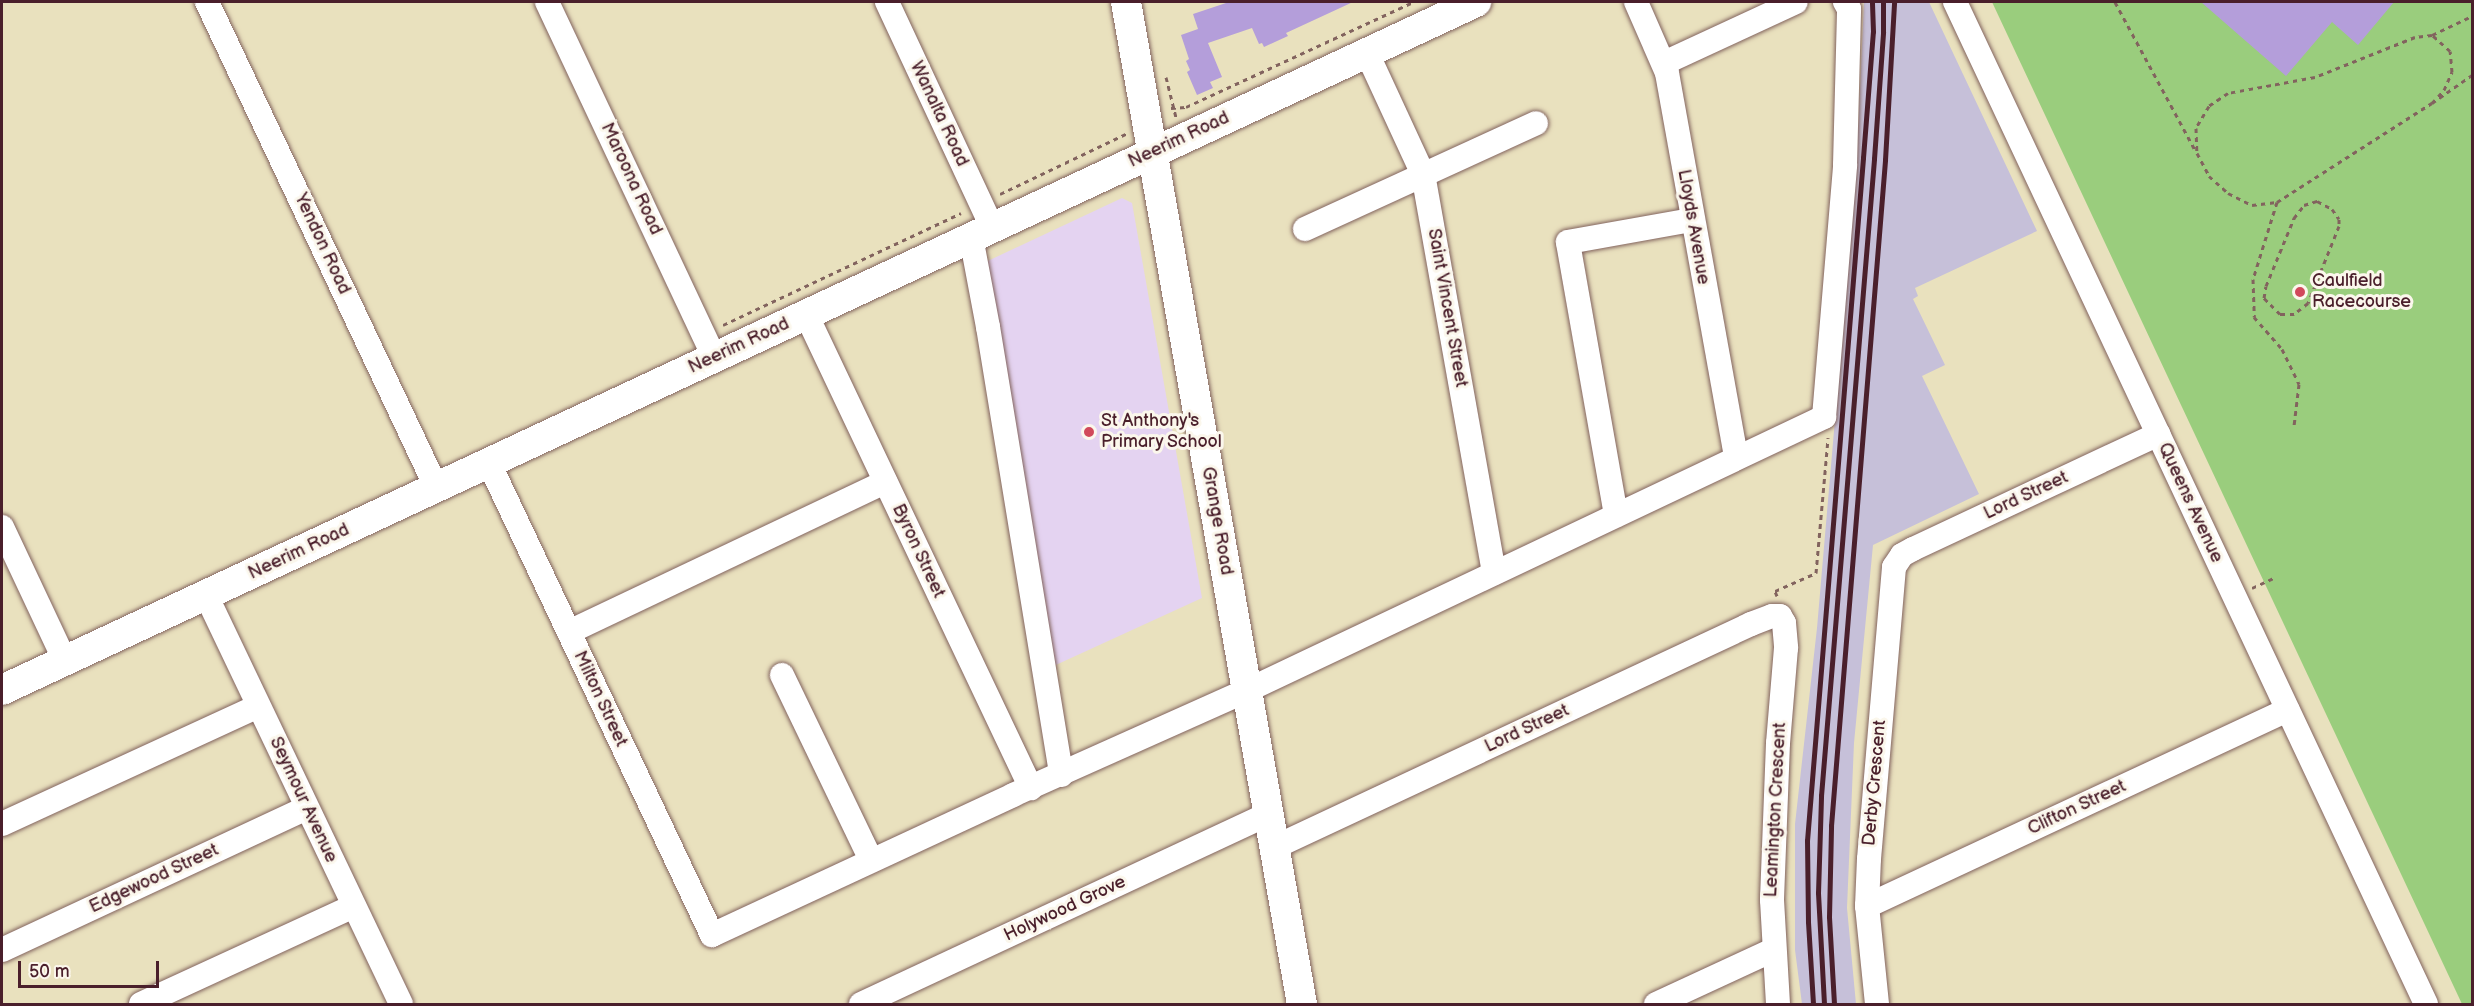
<!DOCTYPE html>
<html>
<head>
<meta charset="utf-8">
<style>
	body { margin:0 }
	#map { position:relative; width:2474px; height:1006px; overflow:hidden; background:#e9e1be; font-family:"Balsamiq Sans",sans-serif }
	div>[style] { position:absolute }
	.built>* { inset:0; background:#e4d3f1 }
	.industrial>* { inset:0; background:#c6c0d9 }
	.green>* { inset:0; background:#9acd7d }
	.building>* { inset:0; background:#b49eda }
	.path>* { height:3px; margin-top:-1.5px; transform-origin:0; background:repeating-linear-gradient(90deg,#82635e 0 4.5px,transparent 0 9px) }
	.roads { filter:drop-shadow(0 0 2px #82635e) drop-shadow(0 0 2px #82635e) }
	.minor>* { height:24px; margin:-12px; padding:0 12px; transform-origin:12px; border-radius:12px; background:#fff }
	.major>* { height:30px; margin:-15px; padding:0 15px; transform-origin:15px; border-radius:15px; background:#fff }
	.rail>* { height:4.5px; margin:-2.25px; padding:0 2.25px; transform-origin:2.25px; border-radius:2.25px; background:#4a1f2b }
	.dots>* { width:16px; height:16px; translate:-50% -50%; box-sizing:border-box; border:3px solid #fbf7ec; border-radius:50% }
	span { translate:-50% -50%; white-space:nowrap; text-align:center; line-height:1.15; -webkit-text-stroke:6px #fbf7ec; paint-order:stroke }
	.street-label { font-size:18px; color:#4a1f2b }
	.poi-label { font-size:18px; color:#4a1f2b }
	.left { translate:0 -50%; text-align:left }
	.frame { position:absolute; inset:0; border:3px solid #4a1f2b; pointer-events:none }
	.scale { position:absolute; left:18px; top:961px; width:141px; height:27px; box-sizing:border-box; border:3px solid #4a1f2b; border-top:0; padding-left:8px; font-size:18px; line-height:21px; white-space:nowrap; color:#4a1f2b; -webkit-text-stroke:4px #fbf7ec; paint-order:stroke }
</style>
</head>
<body>
<div id="map">
	<div class="built">
		<i style="clip-path:polygon(1122px 198px,1132px 203px,1202px 598px,1047px 669px,977px 266px)"></i>
	</div>
	<div class="industrial">
		<i style="clip-path:polygon(1864px 2px,1929px 2px,2037px 231px,1915px 288px,1918px 296px,1913px 299px,1945px 365px,1922px 376px,1979px 494px,1873px 545px,1854px 743px,1847px 908px,1856px 1004px,1802px 1004px,1795px 950px,1795px 824px,1817px 628px,1856px 176px)"></i>
	</div>
	<div class="green">
		<i style="clip-path:polygon(1992px 2px,2472px 2px,2472px 1004px,2462px 1004px)"></i>
	</div>
	<div class="building">
		<i style="clip-path:polygon(1229px 2px,1353px 2px,1286px 33px,1288px 36px,1264px 47px,1262px 43px,1259px 44px,1252px 28px,1208px 43px,1222px 77px,1210px 82px,1213px 88px,1197px 95px,1187px 72px,1190px 70px,1186px 61px,1189px 59px,1181px 35px,1198px 29px,1193px 14px)"></i>
		<i style="clip-path:polygon(2201px 2px,2394px 2px,2358px 45px,2332px 22px,2286px 76px)"></i>
	</div>
	<div class="path">
		<i style="left:2115px;top:2px;width:170px;rotate:61.6deg"></i>
		<i style="left:2432px;top:35px;width:44px;rotate:-25.4deg"></i>
		<i style="left:1166px;top:77px;width:41px;rotate:76deg"></i>
		<i style="left:2432px;top:103px;width:18px;rotate:-47deg"></i>
		<i style="left:2444px;top:90px;width:20px;rotate:-66deg"></i>
		<i style="left:2452px;top:72px;width:21px;rotate:-95deg"></i>
		<i style="left:2450px;top:51px;width:24px;rotate:-138deg"></i>
		<i style="left:2432px;top:35px;width:17px;rotate:173deg"></i>
		<i style="left:2415px;top:37px;width:108px;rotate:158.2deg"></i>
		<i style="left:2315px;top:77px;width:88px;rotate:169.6deg"></i>
		<i style="left:2228px;top:93px;width:23px;rotate:146deg"></i>
		<i style="left:2209px;top:106px;width:26px;rotate:121deg"></i>
		<i style="left:2196px;top:128px;width:25px;rotate:88deg"></i>
		<i style="left:2197px;top:153px;width:26px;rotate:62deg"></i>
		<i style="left:2209px;top:176px;width:25px;rotate:42deg"></i>
		<i style="left:2228px;top:193px;width:27px;rotate:27deg"></i>
		<i style="left:2252px;top:205px;width:25px;rotate:-7deg"></i>
		<i style="left:2277px;top:202px;width:184px;rotate:-32.6deg"></i>
		<i style="left:2432px;top:103px;width:49px;rotate:-35deg"></i>
		<i style="left:1171px;top:108px;width:15px;rotate:-4deg"></i>
		<i style="left:1186px;top:107px;width:250px;rotate:-24.8deg"></i>
		<i style="left:1000px;top:194px;width:140px;rotate:-25.5deg"></i>
		<i style="left:2317px;top:201px;width:17px;rotate:28deg"></i>
		<i style="left:2332px;top:209px;width:12px;rotate:55deg"></i>
		<i style="left:2339px;top:219px;width:7px;rotate:90deg"></i>
		<i style="left:2339px;top:226px;width:83px;rotate:111.9deg"></i>
		<i style="left:2308px;top:303px;width:18px;rotate:142deg"></i>
		<i style="left:2294px;top:314px;width:14px;rotate:180deg"></i>
		<i style="left:2280px;top:314px;width:23px;rotate:-135deg"></i>
		<i style="left:2264px;top:298px;width:12px;rotate:-81deg"></i>
		<i style="left:2266px;top:286px;width:74px;rotate:-67.6deg"></i>
		<i style="left:2294px;top:218px;width:16px;rotate:-52deg"></i>
		<i style="left:2304px;top:205px;width:14px;rotate:-17deg"></i>
		<i style="left:2277px;top:202px;width:81px;rotate:107.3deg"></i>
		<i style="left:2253px;top:279px;width:38px;rotate:88deg"></i>
		<i style="left:2254px;top:317px;width:43px;rotate:48.8deg"></i>
		<i style="left:2282px;top:349px;width:39px;rotate:64deg"></i>
		<i style="left:2299px;top:384px;width:42px;rotate:96.8deg"></i>
		<i style="left:723px;top:325px;width:263px;rotate:-25.2deg"></i>
		<i style="left:2252px;top:588px;width:23px;rotate:-25deg"></i>
		<i style="left:1777px;top:596px;width:5px;rotate:-112deg"></i>
		<i style="left:1775px;top:591px;width:45px;rotate:-23.7deg"></i>
		<i style="left:1816px;top:573px;width:136px;rotate:-84.9deg"></i>
	</div>
	<div class="roads">
		<div class="minor">
			<i style="left:207px;top:2px;width:536px;rotate:64.72deg"></i>
			<i style="left:547px;top:2px;width:392px;rotate:64.8deg"></i>
			<i style="left:887px;top:2px;width:248px;rotate:65deg"></i>
			<i style="left:1636px;top:2px;width:77px;rotate:66.4deg"></i>
			<i style="left:1667px;top:73px;width:391px;rotate:79.8deg"></i>
			<i style="left:1955px;top:2px;width:1107px;rotate:64.82deg"></i>
			<i style="left:1367px;top:53px;width:133px;rotate:65.2deg"></i>
			<i style="left:1423px;top:174px;width:405px;rotate:79.9deg"></i>
			<i style="left:1664px;top:63px;width:145px;rotate:-24.8deg"></i>
			<i style="left:1305px;top:229px;width:254px;rotate:-24.6deg"></i>
			<i style="left:971px;top:237px;width:92px;rotate:79.3deg"></i>
			<i style="left:988px;top:327px;width:454px;rotate:80.7deg"></i>
			<i style="left:806px;top:314px;width:525px;rotate:64.61deg"></i>
			<i style="left:489px;top:463px;width:522px;rotate:64.71deg"></i>
			<i style="left:712px;top:935px;width:332px;rotate:-24.9deg"></i>
			<i style="left:1013px;top:795px;width:255px;rotate:-24.1deg"></i>
			<i style="left:1246px;top:691px;width:640px;rotate:-25.36deg"></i>
			<i style="left:1824px;top:417px;width:253px;rotate:-85.2deg"></i>
			<i style="left:1845px;top:165px;width:156px;rotate:-88.5deg"></i>
			<i style="left:1849px;top:9px;width:8px;rotate:-120deg"></i>
			<i style="left:1616px;top:515px;width:277px;rotate:-100deg"></i>
			<i style="left:1568px;top:242px;width:126px;rotate:-10.1deg"></i>
			<i style="left:2px;top:527px;width:148px;rotate:64.8deg"></i>
			<i style="left:206px;top:595px;width:453px;rotate:64.5deg"></i>
			<i style="left:569px;top:632px;width:350px;rotate:-25.4deg"></i>
			<i style="left:782px;top:675px;width:205px;rotate:64.3deg"></i>
			<i style="left:2px;top:824px;width:282px;rotate:-24.7deg"></i>
			<i style="left:1275px;top:847px;width:526px;rotate:-25.1deg"></i>
			<i style="left:1751px;top:624px;width:22px;rotate:-21deg"></i>
			<i style="left:1772px;top:616px;width:8px"></i>
			<i style="left:1780px;top:616px;width:8px;rotate:60deg"></i>
			<i style="left:1784px;top:623px;width:25px;rotate:85deg"></i>
			<i style="left:1786px;top:648px;width:95px;rotate:94.8deg"></i>
			<i style="left:1778px;top:743px;width:157px;rotate:92.2deg"></i>
			<i style="left:1772px;top:900px;width:104px;rotate:86.7deg"></i>
			<i style="left:1867px;top:906px;width:464px;rotate:-25deg"></i>
			<i style="left:2px;top:950px;width:336px;rotate:-25deg"></i>
			<i style="left:141px;top:1004px;width:234px;rotate:-24.7deg"></i>
			<i style="left:861px;top:1004px;width:449px;rotate:-25deg"></i>
			<i style="left:1656px;top:1004px;width:129px;rotate:-24.8deg"></i>
			<i style="left:1877px;top:1004px;width:99px;rotate:-95.8deg"></i>
			<i style="left:1867px;top:906px;width:47px;rotate:-87.6deg"></i>
			<i style="left:1869px;top:859px;width:293px;rotate:-85.1deg"></i>
			<i style="left:1894px;top:567px;width:14px;rotate:-56deg"></i>
			<i style="left:1902px;top:555px;width:13px;rotate:-29deg"></i>
			<i style="left:1913px;top:549px;width:271px;rotate:-25.1deg"></i>
		</div>
		<div class="major">
			<i style="left:1126px;top:2px;width:1017px;rotate:80.04deg"></i>
			<i style="left:2px;top:690px;width:1627px;rotate:-25.02deg"></i>
		</div>
	</div>
	<div class="rail">
		<i style="left:1813px;top:1004px;width:82px;rotate:-93.5deg"></i>
		<i style="left:1808px;top:922px;width:81px;rotate:-90.7deg"></i>
		<i style="left:1807px;top:841px;width:685px;rotate:-85.31deg"></i>
		<i style="left:1863px;top:158px;width:126px;rotate:-85.5deg"></i>
		<i style="left:1873px;top:32px;width:30px;rotate:-92deg"></i>
		<i style="left:1824px;top:1004px;width:111px;rotate:-93.1deg"></i>
		<i style="left:1818px;top:893px;width:97px;rotate:-88.2deg"></i>
		<i style="left:1821px;top:796px;width:639px;rotate:-85.24deg"></i>
		<i style="left:1874px;top:159px;width:127px;rotate:-85.9deg"></i>
		<i style="left:1883px;top:32px;width:30px;rotate:-90deg"></i>
		<i style="left:1834px;top:1004px;width:87px;rotate:-93.3deg"></i>
		<i style="left:1829px;top:917px;width:91px;rotate:-88.7deg"></i>
		<i style="left:1831px;top:826px;width:668px;rotate:-85.36deg"></i>
		<i style="left:1885px;top:160px;width:158px;rotate:-86.7deg"></i>
	</div>
	<div class="dots">
		<i style="left:2300px;top:292px;background:#d1495b"></i>
		<i style="left:1089px;top:432px;background:#d1495b"></i>
	</div>
	<div class="street-label">
		<span style="left:939px;top:114px;rotate:65deg">Wanalta Road</span>
		<span style="left:1179px;top:140px;rotate:-25deg">Neerim Road</span>
		<span style="left:631px;top:179px;rotate:65deg">Maroona Road</span>
		<span style="left:1693px;top:227px;rotate:80deg">Lloyds Avenue</span>
		<span style="left:322px;top:244px;rotate:65deg">Yendon Road</span>
		<span style="left:1447px;top:308px;rotate:80deg">Saint Vincent Street</span>
		<span style="left:739px;top:346px;rotate:-25deg">Neerim Road</span>
		<span style="left:2026px;top:496px;rotate:-25deg">Lord Street</span>
		<span style="left:2190px;top:503px;rotate:65deg">Queens Avenue</span>
		<span style="left:1217px;top:521px;rotate:80deg">Grange Road</span>
		<span style="left:918px;top:551px;rotate:65deg">Byron Street</span>
		<span style="left:299px;top:552px;rotate:-25deg">Neerim Road</span>
		<span style="left:600px;top:699px;rotate:65deg">Milton Street</span>
		<span style="left:1527px;top:729px;rotate:-25deg">Lord Street</span>
		<span style="left:1875px;top:783px;rotate:-85deg">Derby Crescent</span>
		<span style="left:303px;top:800px;rotate:65deg">Seymour Avenue</span>
		<span style="left:2077px;top:808px;rotate:-25deg">Clifton Street</span>
		<span style="left:1776px;top:810px;rotate:-87deg">Leamington Crescent</span>
		<span style="left:154px;top:879px;rotate:-25deg">Edgewood Street</span>
		<span style="left:1065px;top:909px;rotate:-25deg">Holywood Grove</span>
	</div>
	<div class="poi-label">
		<span class="left" style="left:2312px;top:292px">Caulfield<br>Racecourse</span>
		<span class="left" style="left:1101px;top:432px">St Anthony's<br>Primary School</span>
	</div>
	<div class="frame"></div>
	<div class="scale">50 m</div>
</div>
</body>
</html>
